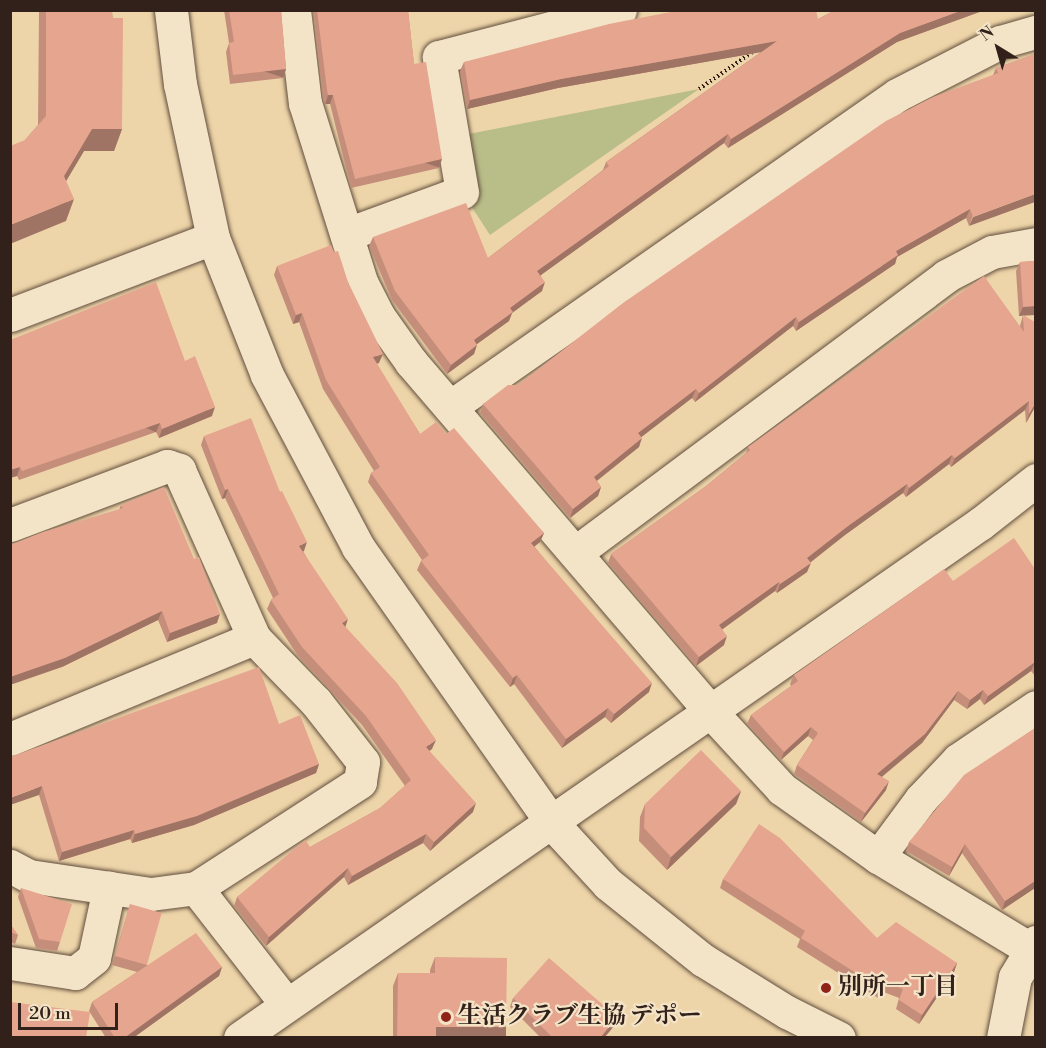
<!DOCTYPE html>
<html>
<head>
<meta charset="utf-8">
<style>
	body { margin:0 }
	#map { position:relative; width:1046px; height:1048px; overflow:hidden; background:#eed5a9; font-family:"Libre Bodoni","Noto Serif JP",serif }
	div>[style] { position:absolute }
	.green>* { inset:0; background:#b9bd88 }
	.path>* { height:4px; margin-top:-2px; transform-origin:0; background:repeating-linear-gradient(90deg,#32211b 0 1.5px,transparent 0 4.5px) }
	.roads { filter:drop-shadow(0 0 2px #614e3e) drop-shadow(0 0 2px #614e3e) }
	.minor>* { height:33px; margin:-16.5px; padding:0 16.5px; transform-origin:16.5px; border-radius:16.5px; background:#f4e4c7 }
	.wall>* { inset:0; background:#c58e7b }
	.shaded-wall>* { inset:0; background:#a07464; transform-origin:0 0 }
	.building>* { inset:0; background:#e5a58f; transform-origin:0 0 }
	.dots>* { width:16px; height:16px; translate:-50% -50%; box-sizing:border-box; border:3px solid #f4e4c7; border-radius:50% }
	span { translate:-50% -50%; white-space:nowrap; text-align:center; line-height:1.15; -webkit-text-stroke:4.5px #f4e4c7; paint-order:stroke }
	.poi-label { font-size:24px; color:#32211b; font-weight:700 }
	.left { translate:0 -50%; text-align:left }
	.frame { position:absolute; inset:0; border:12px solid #32211b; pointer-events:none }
	.north { position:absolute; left:968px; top:18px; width:60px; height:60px; -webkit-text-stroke:4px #f4e4c7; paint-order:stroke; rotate:323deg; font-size:16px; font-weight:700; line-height:24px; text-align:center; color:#32211b }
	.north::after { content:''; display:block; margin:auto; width:21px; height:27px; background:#32211b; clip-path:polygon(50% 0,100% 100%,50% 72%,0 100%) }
	.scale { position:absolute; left:18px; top:1003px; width:100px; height:27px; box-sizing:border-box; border:3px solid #32211b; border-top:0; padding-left:8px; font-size:18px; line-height:21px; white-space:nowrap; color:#32211b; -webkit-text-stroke:4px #f4e4c7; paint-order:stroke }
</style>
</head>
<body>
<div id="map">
	<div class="green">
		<i style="clip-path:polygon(699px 89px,490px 235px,462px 192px,453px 137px)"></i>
	</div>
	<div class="path">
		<i style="left:699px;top:89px;width:67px;rotate:-34.6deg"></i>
	</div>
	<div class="roads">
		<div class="minor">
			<i style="left:171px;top:10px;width:75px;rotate:83.1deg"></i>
			<i style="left:180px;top:84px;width:157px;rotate:77.9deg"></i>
			<i style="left:213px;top:238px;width:147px;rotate:68.5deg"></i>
			<i style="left:267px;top:375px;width:195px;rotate:62.1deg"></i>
			<i style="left:358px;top:547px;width:336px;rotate:54.9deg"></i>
			<i style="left:551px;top:822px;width:84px;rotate:47.4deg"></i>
			<i style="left:608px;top:884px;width:122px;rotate:38.7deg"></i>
			<i style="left:703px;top:960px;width:99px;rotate:31.8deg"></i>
			<i style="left:787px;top:1012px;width:58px;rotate:26.6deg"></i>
			<i style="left:294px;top:10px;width:94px;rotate:83.3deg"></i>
			<i style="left:305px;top:103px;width:188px;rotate:72.6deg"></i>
			<i style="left:361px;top:282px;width:39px;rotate:63deg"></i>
			<i style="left:379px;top:317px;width:55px;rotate:54.6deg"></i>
			<i style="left:411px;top:362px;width:460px;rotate:49.4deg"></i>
			<i style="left:710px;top:711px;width:106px;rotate:47.3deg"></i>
			<i style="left:782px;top:789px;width:118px;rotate:35.3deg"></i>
			<i style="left:878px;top:857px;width:178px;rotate:31.2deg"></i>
			<i style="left:347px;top:234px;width:122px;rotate:-20.1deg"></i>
			<i style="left:462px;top:192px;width:137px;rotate:-99.7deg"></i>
			<i style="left:439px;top:57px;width:187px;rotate:-14.6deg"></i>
			<i style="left:10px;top:315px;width:217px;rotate:-20.8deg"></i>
			<i style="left:450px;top:407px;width:545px;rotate:-34.91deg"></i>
			<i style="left:897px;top:95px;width:116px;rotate:-27.2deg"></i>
			<i style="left:1000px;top:42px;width:37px;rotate:-16deg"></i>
			<i style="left:10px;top:525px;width:168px;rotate:-20.6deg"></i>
			<i style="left:167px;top:466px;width:13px;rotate:18deg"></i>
			<i style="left:179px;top:470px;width:184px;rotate:65.9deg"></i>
			<i style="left:254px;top:638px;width:89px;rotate:45.9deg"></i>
			<i style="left:316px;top:702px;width:76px;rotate:51.9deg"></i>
			<i style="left:363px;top:762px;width:20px;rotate:99deg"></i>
			<i style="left:360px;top:782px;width:195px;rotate:147.1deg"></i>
			<i style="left:575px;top:553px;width:463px;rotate:-36.7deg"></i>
			<i style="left:946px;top:276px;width:52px;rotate:-27.6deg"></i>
			<i style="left:992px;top:252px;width:45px;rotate:-10.3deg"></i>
			<i style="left:10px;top:739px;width:264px;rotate:-22.5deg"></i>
			<i style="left:878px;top:857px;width:72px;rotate:-53.4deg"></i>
			<i style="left:921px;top:799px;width:54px;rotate:-46.5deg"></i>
			<i style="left:958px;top:760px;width:94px;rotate:-34.2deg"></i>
			<i style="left:10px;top:866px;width:21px;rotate:28deg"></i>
			<i style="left:29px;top:876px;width:123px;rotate:8.4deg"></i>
			<i style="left:151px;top:894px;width:45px;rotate:-7.6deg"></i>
			<i style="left:196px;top:888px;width:148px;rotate:52.1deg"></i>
			<i style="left:10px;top:963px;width:66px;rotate:8.7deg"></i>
			<i style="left:75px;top:973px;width:24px;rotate:-38deg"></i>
			<i style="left:94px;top:958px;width:72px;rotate:-77.9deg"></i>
			<i style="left:240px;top:1038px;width:902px;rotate:-34.8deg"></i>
			<i style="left:981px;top:523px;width:70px;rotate:-38deg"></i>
			<i style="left:1003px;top:1038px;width:62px;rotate:-78.9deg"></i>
			<i style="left:1015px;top:977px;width:41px;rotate:-59deg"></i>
		</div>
	</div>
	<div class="wall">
		<i style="clip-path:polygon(39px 10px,112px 10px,122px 129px,114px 151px,84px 151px,66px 181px,66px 221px,25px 140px,38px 125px)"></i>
		<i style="clip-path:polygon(224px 10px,281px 10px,286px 69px,283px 78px,230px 84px,226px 52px,229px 43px)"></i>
		<i style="clip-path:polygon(313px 10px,411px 10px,408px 11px,414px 64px,439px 168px,351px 188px,330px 104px,325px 104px,323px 99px)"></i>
		<i style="clip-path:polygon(835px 10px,985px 10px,897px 42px,728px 148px,724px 143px,541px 275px,542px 291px,512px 313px,509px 321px,477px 344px,474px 354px,447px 374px,392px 300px,369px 246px,373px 237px,488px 258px,603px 170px,606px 162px,761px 52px,558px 88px,467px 109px,460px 71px,464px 62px,818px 19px)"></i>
		<i style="clip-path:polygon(1035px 54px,969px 226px,966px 218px,897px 257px,895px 264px,796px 331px,793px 326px,695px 402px,692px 398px,641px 437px,639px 447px,597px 481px,601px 487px,598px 496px,570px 518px,480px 413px,483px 404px,518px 385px,993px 75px,996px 68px)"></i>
		<i style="clip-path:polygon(1035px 261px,1035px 315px,1023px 315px,1035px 407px,1026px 423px,1025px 410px,951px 467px,949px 464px,906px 497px,903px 493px,845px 535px,810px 563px,807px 572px,777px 593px,775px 591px,722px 629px,724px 645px,696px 666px,608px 563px,611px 554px,706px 486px,746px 453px,748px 447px,1020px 326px,1023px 315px,1019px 316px,1016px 271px,1020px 262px)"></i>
		<i style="clip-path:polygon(277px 266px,348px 282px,379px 363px,376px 364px,420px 434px,446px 434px,544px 533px,540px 542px,534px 546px,649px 692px,611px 723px,605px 717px,562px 748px,514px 684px,510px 687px,417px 570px,421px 561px,422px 560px,368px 482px,371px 473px,374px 471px,323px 389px,299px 322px,293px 324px,274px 275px)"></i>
		<i style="clip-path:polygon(10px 340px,185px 361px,212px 416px,159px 438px,156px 432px,19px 480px,17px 476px,10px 478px)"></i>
		<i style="clip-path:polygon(204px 436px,280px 492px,304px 551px,303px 551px,345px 627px,432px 749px,429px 751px,473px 812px,430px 851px,423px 843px,348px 885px,344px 877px,266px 946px,234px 906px,237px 897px,310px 847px,380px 808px,405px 786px,362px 725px,298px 656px,267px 609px,271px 600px,273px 598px,225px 498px,222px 499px,201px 445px)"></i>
		<i style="clip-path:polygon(121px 505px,217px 623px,167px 642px,158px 620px,62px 667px)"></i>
		<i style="clip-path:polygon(1035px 569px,1035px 676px,1031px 671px,984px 705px,980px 699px,967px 709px,954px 700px,922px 743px,882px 777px,886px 790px,861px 822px,794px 774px,797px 765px,813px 740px,808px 736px,781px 760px,747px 724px,751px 715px,791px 686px,790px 684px,794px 675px,953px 581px)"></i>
		<i style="clip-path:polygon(279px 724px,319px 764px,316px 773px,194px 825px,132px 843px,130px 839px,59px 861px,39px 795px,10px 757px)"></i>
		<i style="clip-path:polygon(1035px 728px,1035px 888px,1002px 910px,962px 853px,949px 876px,906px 851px,909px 842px)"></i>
		<i style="clip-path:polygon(741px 791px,736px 804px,667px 870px,639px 841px,640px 817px,645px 804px)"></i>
		<i style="clip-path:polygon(723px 879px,877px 938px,957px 963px,954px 972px,919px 1024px,896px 1009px,899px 998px,881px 991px,878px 998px,797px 947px,800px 939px,720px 888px)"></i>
		<i style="clip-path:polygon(21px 888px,60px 942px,57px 951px,36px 948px,18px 897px)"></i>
		<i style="clip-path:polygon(130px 904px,147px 965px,222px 967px,219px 976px,133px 1038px,106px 1038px,89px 1011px,92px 1002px,137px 972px,112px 965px)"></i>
		<i style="clip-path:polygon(10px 924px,18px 935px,15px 944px,10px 942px)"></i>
		<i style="clip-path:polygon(435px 957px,502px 1038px,393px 1038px,393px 986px,398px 973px,430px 973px,430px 970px)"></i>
		<i style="clip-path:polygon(513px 998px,614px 1026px,604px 1038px,541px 1038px,510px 1007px)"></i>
	</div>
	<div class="shaded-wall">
		<i style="clip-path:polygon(963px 10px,985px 10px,897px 42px,728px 148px,731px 139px,900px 33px)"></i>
		<i style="clip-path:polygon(777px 41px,773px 50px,558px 88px,467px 109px,470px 100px,561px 79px)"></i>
		<i style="left:286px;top:69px;width:9px;height:53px;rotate:108deg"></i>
		<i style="clip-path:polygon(328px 95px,333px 95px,330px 104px,325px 104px)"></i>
		<i style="clip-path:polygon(92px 129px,122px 129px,114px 151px,84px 151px,56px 198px,64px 176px)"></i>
		<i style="clip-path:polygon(728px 134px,724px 143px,534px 280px,537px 271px)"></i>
		<i style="left:442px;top:159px;width:9px;height:89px;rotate:108deg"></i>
		<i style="clip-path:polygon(1035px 194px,1035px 202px,969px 226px,973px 217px)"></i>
		<i style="clip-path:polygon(74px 199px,66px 221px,10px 244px,10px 225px)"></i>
		<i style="clip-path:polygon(970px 209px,966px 218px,897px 257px,895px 264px,796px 331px,799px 322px,896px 251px)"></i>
		<i style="clip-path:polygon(545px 282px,542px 291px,512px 313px,509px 321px,470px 349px,474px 340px,510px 308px)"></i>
		<i style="clip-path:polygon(1035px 306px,1035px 315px,1019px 316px,1023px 307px)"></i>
		<i style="clip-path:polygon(302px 313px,299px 322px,293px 324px,296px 315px)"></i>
		<i style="clip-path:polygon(796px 317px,793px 326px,695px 402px,699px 393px)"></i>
		<i style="clip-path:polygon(477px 345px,474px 354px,447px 374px,451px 365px)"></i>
		<i style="clip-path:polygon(383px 354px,379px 363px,369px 366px,373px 357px)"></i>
		<i style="clip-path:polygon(696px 389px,692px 398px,635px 442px,638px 433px)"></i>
		<i style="clip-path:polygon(1029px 401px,1025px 410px,951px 467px,955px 458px)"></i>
		<i style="clip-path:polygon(1035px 404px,1035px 407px,1026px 423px,1029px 414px)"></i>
		<i style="clip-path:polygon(215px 407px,212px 416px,159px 438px,162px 429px)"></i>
		<i style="left:160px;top:423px;width:10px;height:146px;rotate:114deg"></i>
		<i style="clip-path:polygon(642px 438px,639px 447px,590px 486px,594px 477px)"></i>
		<i style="clip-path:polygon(952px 455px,949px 464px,906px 497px,909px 488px)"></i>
		<i style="clip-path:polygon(20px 467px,17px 476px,10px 478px,10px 470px)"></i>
		<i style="clip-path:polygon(907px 484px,903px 493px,845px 535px,804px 567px,807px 558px,848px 526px)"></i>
		<i style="clip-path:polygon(601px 487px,598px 496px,570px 518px,573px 509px)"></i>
		<i style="clip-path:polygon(228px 489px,225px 498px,222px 499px,225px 490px)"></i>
		<i style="clip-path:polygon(544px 533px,540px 542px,528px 552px,531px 543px)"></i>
		<i style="clip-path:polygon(307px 542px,304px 551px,296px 555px,299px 546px)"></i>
		<i style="clip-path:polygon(811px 563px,807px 572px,777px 593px,780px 584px)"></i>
		<i style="clip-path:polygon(779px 582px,775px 591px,716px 634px,719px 625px)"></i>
		<i style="clip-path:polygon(162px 611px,158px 620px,62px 667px,10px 685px,10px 677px)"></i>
		<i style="clip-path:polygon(220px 614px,217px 623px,167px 642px,170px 633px)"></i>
		<i style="clip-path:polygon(348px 619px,345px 628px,342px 623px)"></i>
		<i style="clip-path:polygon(727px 636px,724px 645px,696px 666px,699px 657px)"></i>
		<i style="clip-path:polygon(1035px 662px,1031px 671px,984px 705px,988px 696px)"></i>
		<i style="clip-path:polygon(517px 675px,514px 684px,510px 687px,513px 678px)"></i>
		<i style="clip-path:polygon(652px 683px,649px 692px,611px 723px,614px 714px)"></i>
		<i style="clip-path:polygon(983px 690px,980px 699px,967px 709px,970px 700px)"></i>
		<i style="clip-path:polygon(958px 691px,954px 700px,922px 743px,874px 783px,877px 774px)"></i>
		<i style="clip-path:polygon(608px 708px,605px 717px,562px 748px,566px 739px)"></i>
		<i style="clip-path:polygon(811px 727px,808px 736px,781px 760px,784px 752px)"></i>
		<i style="clip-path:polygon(436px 740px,432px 749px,422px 756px,426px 747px)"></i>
		<i style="clip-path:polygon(319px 764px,316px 773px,194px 825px,132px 843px,135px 834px)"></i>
		<i style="clip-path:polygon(889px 781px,886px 790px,861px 822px,865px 813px)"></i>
		<i style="clip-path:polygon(42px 786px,39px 795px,10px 805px,10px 798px)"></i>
		<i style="clip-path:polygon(741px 791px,736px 804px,667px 870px,671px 857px)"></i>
		<i style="clip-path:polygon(476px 803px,473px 812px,430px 851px,434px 842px)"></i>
		<i style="clip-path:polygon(134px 830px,130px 839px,59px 861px,62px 852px)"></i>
		<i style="clip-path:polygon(426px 834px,423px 843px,348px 885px,352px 876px)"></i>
		<i style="clip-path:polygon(965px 844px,962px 853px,949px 876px,952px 867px)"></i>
		<i style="clip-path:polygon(348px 868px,344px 877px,266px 946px,269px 937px)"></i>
		<i style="clip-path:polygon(1035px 881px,1035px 888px,1002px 910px,1005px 901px)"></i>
		<i style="clip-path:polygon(957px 963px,954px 972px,919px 1024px,922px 1015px)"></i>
		<i style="clip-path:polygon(222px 967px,219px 976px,133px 1038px,124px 1038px)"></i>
		<i style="clip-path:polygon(617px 1017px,614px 1026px,604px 1038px,600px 1038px)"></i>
		<i style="left:436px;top:1027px;width:70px;height:12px"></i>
	</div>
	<div class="building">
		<i style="clip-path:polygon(46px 10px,112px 10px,112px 18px,123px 18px,122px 129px,92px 129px,64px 176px,74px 199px,10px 225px,10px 146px,25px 140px,46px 116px)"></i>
		<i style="clip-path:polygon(229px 10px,281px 10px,286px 69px,233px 75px,229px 43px,234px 42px)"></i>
		<i style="clip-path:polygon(317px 10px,408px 10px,414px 64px,426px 62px,442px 159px,355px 179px,333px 95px,328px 95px,327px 90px)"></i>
		<i style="clip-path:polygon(681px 10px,816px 10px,818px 19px,835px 10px,963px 10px,900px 33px,731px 139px,728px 134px,537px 271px,545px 282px,510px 308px,513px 312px,474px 340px,477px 345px,451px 365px,395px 291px,373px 237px,466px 203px,488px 258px,609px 166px,606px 162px,777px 41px,561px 79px,470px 100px,464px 62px,609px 24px)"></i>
		<i style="clip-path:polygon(1035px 54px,1035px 194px,973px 217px,970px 209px,896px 251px,898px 255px,799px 322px,796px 317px,699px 393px,696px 389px,638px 433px,642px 438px,594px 477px,601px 487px,573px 509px,483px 404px,508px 385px,518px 385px,623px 303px,886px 121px,933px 97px,998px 73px,996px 68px)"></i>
		<i style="clip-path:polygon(331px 245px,334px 252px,338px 251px,348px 282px,383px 354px,373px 357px,420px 434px,436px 422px,446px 434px,454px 428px,544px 533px,531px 543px,652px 683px,614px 714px,608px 708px,566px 739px,517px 675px,513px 678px,421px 561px,429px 555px,371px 473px,380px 467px,326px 380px,302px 313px,296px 315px,277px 266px)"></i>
		<i style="clip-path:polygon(1035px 261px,1035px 306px,1023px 307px,1020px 262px)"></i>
		<i style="clip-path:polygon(984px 276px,1024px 332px,1023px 315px,1035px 322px,1035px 404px,1029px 414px,1029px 401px,955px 458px,952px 455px,909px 488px,907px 484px,848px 526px,807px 558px,811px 563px,780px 584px,779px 582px,719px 625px,727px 636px,699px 657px,611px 554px,706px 486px,750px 450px,748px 447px)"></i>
		<i style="clip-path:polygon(156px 282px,185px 361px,195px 356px,215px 407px,162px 429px,160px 423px,22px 471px,20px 467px,10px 470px,10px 340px)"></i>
		<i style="clip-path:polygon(251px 418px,280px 492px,282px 491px,307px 542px,299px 546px,348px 619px,342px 623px,397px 683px,436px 740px,426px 747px,476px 803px,434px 842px,426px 834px,352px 876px,348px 868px,269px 937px,237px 897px,305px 840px,310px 847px,380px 808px,411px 780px,366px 716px,302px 647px,271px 600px,279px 594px,228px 489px,225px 490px,204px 436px)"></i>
		<i style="clip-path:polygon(164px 487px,194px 559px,199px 557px,220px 614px,170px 633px,162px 611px,65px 658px,10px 677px,10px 545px,43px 532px,123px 508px,121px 505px)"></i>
		<i style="clip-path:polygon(1014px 538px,1035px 569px,1035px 663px,1035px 662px,988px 696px,983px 690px,970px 700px,958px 691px,925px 734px,877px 774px,889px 781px,865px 813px,797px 765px,818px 733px,811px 727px,784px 752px,751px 715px,798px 681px,794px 675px,944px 569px,953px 581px)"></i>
		<i style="clip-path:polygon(259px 667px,279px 724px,300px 715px,319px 764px,197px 816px,135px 834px,134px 830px,62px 852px,42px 786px,10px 798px,10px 757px)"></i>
		<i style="clip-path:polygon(1035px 728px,1035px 881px,1005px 901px,965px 844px,952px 867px,909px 842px,964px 775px)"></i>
		<i style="clip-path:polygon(701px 750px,741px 791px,671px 857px,644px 828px,645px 804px)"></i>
		<i style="clip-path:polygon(759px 824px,780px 838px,877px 938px,896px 922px,957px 963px,922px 1015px,899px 1000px,903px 989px,885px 982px,881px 989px,801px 938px,805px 931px,723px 879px)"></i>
		<i style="clip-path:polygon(21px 888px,72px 904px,60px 942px,39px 939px)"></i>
		<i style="left:130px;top:904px;width:33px;height:54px;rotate:16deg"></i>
		<i style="clip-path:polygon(10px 924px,18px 935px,10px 932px)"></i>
		<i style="clip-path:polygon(196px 933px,222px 967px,124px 1038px,115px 1038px,92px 1002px)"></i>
		<i style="clip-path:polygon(435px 957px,507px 958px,506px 1027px,436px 1027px,436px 1038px,397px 1038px,398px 973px,435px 973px)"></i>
		<i style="clip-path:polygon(549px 958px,617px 1017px,600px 1038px,553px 1038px,513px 998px)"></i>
		<i style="clip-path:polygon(10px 1002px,90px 1012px,86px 1038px,10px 1038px)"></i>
	</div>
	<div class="dots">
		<i style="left:826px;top:988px;background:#8f2418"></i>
		<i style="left:446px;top:1017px;background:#8f2418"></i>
	</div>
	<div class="poi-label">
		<span class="left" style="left:838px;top:988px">別所一丁目</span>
		<span class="left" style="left:458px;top:1017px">生活クラブ生協 デポー</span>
	</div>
	<div class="frame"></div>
	<div class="north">N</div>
	<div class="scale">20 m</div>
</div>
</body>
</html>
